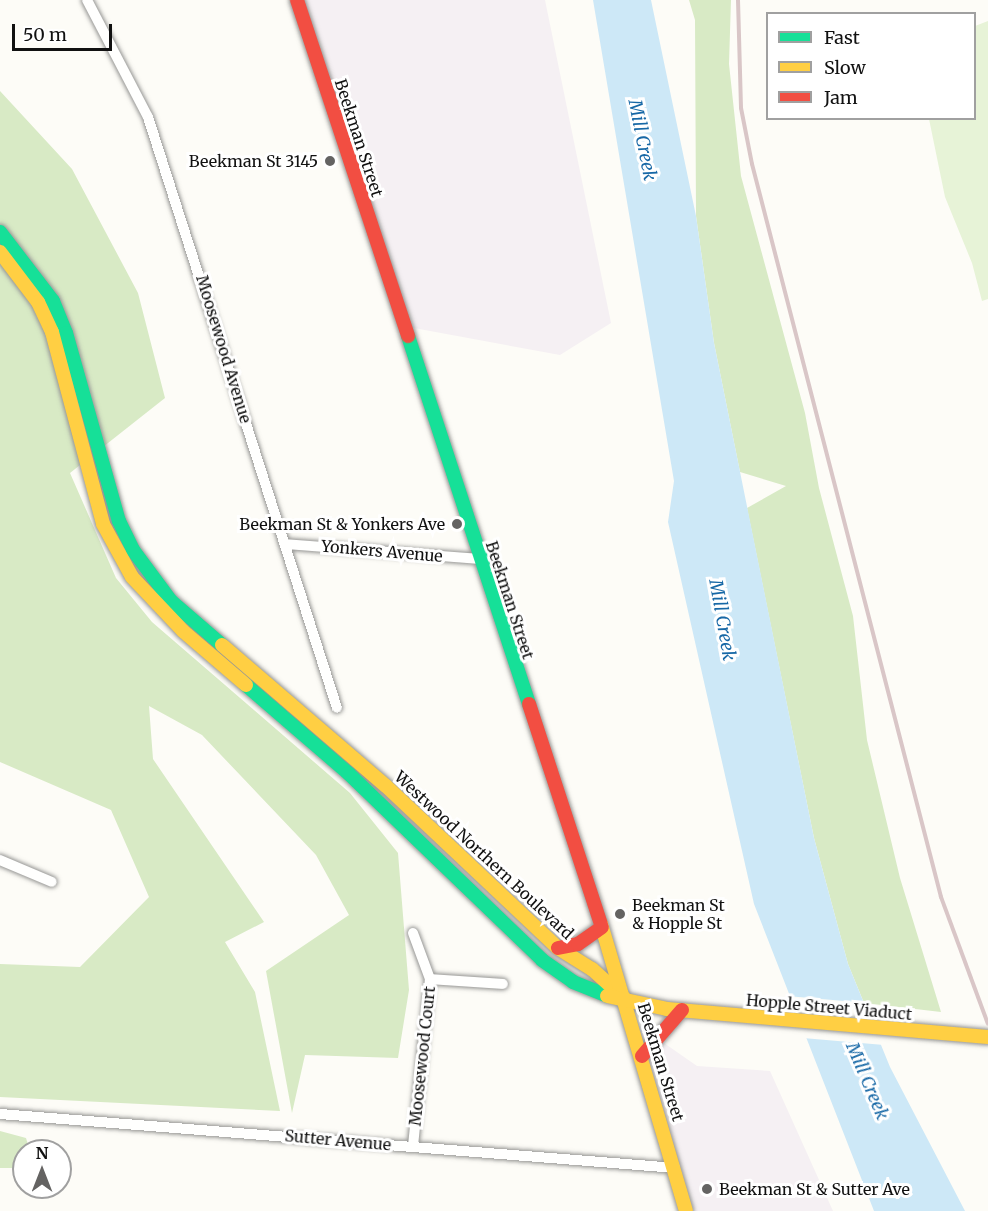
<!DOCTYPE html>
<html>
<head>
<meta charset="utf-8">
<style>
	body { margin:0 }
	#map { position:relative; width:988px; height:1211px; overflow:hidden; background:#fdfcf7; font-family:Merriweather,serif }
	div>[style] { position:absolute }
	.industrial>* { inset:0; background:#f5f0f3 }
	.green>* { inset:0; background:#e7f3d7 }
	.forest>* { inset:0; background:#d8eac5 }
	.water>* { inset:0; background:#cde8f7 }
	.pier>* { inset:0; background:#fdfcf7 }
	.roads { filter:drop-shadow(0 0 2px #979795) drop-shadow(0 0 2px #979795) }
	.street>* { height:10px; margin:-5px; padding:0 5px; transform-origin:5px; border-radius:5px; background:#fffffe }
	.fast>* { height:14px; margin:-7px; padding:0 7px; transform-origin:7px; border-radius:7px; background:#16e098 }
	.slow>* { height:14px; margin:-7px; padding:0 7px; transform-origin:7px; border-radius:7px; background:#ffcf43 }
	.jam>* { height:14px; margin:-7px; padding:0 7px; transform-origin:7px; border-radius:7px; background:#f24e42 }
	.rail>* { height:4px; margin:-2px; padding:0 2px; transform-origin:2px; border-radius:2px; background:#d9c6c7 }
	.dots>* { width:16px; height:16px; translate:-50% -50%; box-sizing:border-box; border:3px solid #fff; border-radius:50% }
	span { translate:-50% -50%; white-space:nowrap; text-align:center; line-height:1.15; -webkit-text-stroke:6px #fff; paint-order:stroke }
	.street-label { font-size:16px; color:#111 }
	.poi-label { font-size:16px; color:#111 }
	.right { translate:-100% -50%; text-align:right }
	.left { translate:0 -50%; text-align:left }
	.water-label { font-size:18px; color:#1768a6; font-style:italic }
	.legend { position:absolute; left:766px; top:12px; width:210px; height:108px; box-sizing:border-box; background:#fff; border:2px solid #a0a0a0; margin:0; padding:8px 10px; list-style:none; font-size:18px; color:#111 }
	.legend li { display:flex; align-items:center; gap:12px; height:30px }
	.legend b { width:30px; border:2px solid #a0a0a0 }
	.north { position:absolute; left:12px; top:1139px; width:60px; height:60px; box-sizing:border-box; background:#fff; border:2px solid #a0a0a0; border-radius:50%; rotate:0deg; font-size:16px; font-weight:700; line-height:24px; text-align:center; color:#111 }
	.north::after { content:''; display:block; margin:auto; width:21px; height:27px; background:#646362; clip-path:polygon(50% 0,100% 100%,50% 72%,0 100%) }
	.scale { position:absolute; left:12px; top:24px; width:100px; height:27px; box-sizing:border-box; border:3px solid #111; border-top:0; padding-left:8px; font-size:18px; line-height:21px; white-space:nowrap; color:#111; -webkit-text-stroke:4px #fff; paint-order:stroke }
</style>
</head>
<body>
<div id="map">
	<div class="industrial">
		<i style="clip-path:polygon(297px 0,545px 0,611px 323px,560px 355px,403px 326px)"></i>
		<i style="clip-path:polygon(631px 1020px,697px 1066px,770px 1071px,833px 1211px,686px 1211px)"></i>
	</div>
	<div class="green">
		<i style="clip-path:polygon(988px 21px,988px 299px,982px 301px,972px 263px,945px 197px,929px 119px,974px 118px,975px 26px)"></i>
	</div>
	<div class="forest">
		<i style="clip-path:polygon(689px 0,731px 0,729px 64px,741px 176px,805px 413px,819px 488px,853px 616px,867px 740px,900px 878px,941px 1012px,864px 1003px,848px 964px,814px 838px,747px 508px,786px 486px,740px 472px,714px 343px,696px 216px,695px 20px)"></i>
		<i style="clip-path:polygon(0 91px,72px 169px,138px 293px,165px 398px,70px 473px,116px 578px,152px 622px,350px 793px,398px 853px,409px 990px,398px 1058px,305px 1055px,292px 1113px,266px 971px,349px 915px,316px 855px,202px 735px,149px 706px,153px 759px,264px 922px,225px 942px,255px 992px,280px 1111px,0 1097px,0 964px,80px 967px,149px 897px,111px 810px,0 762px)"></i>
		<i style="clip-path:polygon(0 1131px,26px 1138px,30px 1151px,24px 1151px,24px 1168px,0 1168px)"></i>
	</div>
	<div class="water">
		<i style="clip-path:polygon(593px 0,651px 0,696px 216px,714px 343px,814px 838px,848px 964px,890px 1067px,965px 1211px,874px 1211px,754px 904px,668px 522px,674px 481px)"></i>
	</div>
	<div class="pier">
		<i style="clip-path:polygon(787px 996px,867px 1003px,884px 1045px,803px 1038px)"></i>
	</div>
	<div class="roads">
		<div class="street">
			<i style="left:87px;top:0;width:132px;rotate:62.5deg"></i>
			<i style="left:148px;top:117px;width:620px;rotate:72.27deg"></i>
			<i style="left:285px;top:544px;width:194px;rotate:4.4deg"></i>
			<i style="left:0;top:860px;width:56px;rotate:22.9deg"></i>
			<i style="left:430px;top:979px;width:73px;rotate:3.9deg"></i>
			<i style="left:0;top:1114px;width:677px;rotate:4.57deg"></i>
			<i style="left:413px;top:1146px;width:168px;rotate:-84.2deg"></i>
			<i style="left:430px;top:979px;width:49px;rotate:-110.3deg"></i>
		</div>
		<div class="fast">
			<i style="left:0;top:232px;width:87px;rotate:52.5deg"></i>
			<i style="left:53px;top:301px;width:35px;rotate:68deg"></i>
			<i style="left:66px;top:333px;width:195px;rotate:74.3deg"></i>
			<i style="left:119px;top:521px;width:32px;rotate:64deg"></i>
			<i style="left:133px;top:550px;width:64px;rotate:53.3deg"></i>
			<i style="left:171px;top:601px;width:67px;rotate:40.8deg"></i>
			<i style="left:408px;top:336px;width:387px;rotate:71.8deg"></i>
			<i style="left:246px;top:685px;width:135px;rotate:40.8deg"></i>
			<i style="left:348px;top:773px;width:269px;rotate:43.9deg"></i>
			<i style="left:542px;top:960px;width:38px;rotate:35deg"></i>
			<i style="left:573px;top:982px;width:37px;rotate:22deg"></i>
		</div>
		<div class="slow">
			<i style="left:0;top:252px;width:63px;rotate:52.8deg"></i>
			<i style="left:38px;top:302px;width:33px;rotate:65deg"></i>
			<i style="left:52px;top:332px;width:199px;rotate:75.1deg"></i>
			<i style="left:103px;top:524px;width:60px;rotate:61.3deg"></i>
			<i style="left:132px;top:577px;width:74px;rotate:46.6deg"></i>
			<i style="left:183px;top:631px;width:83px;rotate:40.6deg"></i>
			<i style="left:222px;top:645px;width:216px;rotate:40.7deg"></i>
			<i style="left:386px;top:786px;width:236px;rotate:43.3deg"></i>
			<i style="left:558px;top:948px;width:40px;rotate:32deg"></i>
			<i style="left:592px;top:969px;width:45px;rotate:42.3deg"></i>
			<i style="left:601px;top:924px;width:299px;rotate:73.5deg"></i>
			<i style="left:607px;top:996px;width:61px;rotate:12.2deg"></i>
			<i style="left:667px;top:1009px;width:322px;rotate:5deg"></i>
		</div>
		<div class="jam">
			<i style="left:297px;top:0;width:354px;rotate:71.7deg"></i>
			<i style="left:529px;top:704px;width:231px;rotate:71.9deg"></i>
			<i style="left:558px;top:948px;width:20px;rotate:-11deg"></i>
			<i style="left:578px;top:944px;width:29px;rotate:-35deg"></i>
			<i style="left:642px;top:1056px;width:61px;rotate:-49deg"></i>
		</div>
	</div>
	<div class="rail">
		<i style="left:738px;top:0;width:108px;rotate:88.4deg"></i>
		<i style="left:741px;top:108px;width:57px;rotate:78.9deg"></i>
		<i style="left:752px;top:164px;width:757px;rotate:75.54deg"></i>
		<i style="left:941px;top:897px;width:135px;rotate:69.7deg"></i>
	</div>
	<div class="dots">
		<i style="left:330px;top:161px;background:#646362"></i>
		<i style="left:457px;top:524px;background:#646362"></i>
		<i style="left:620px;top:914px;background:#646362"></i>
		<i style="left:707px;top:1189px;background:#646362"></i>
	</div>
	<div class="street-label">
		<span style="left:359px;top:138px;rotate:72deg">Beekman Street</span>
		<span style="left:224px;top:349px;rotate:73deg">Moosewood Avenue</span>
		<span style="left:382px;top:551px;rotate:5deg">Yonkers Avenue</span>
		<span style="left:510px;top:600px;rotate:72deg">Beekman Street</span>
		<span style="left:484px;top:855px;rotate:43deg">Westwood Northern Boulevard</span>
		<span style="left:829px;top:1007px;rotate:5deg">Hopple Street Viaduct</span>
		<span style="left:422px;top:1056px;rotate:-84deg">Moosewood Court</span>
		<span style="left:661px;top:1062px;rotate:73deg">Beekman Street</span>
		<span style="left:338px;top:1140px;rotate:5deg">Sutter Avenue</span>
	</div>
	<div class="poi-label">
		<span class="right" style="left:318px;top:161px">Beekman St 3145</span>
		<span class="right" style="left:445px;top:524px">Beekman St &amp; Yonkers Ave</span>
		<span class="left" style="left:632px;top:914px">Beekman St<br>&amp; Hopple St</span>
		<span class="left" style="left:719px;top:1189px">Beekman St &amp; Sutter Ave</span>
	</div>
	<div class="water-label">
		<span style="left:642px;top:140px;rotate:79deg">Mill Creek</span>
		<span style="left:722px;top:620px;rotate:80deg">Mill Creek</span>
		<span style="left:867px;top:1081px;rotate:67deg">Mill Creek</span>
	</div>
	<ul class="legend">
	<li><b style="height:8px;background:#16e098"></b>Fast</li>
	<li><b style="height:8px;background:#ffcf43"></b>Slow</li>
	<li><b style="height:8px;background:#f24e42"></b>Jam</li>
	</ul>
	<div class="north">N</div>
	<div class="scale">50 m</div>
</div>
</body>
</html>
